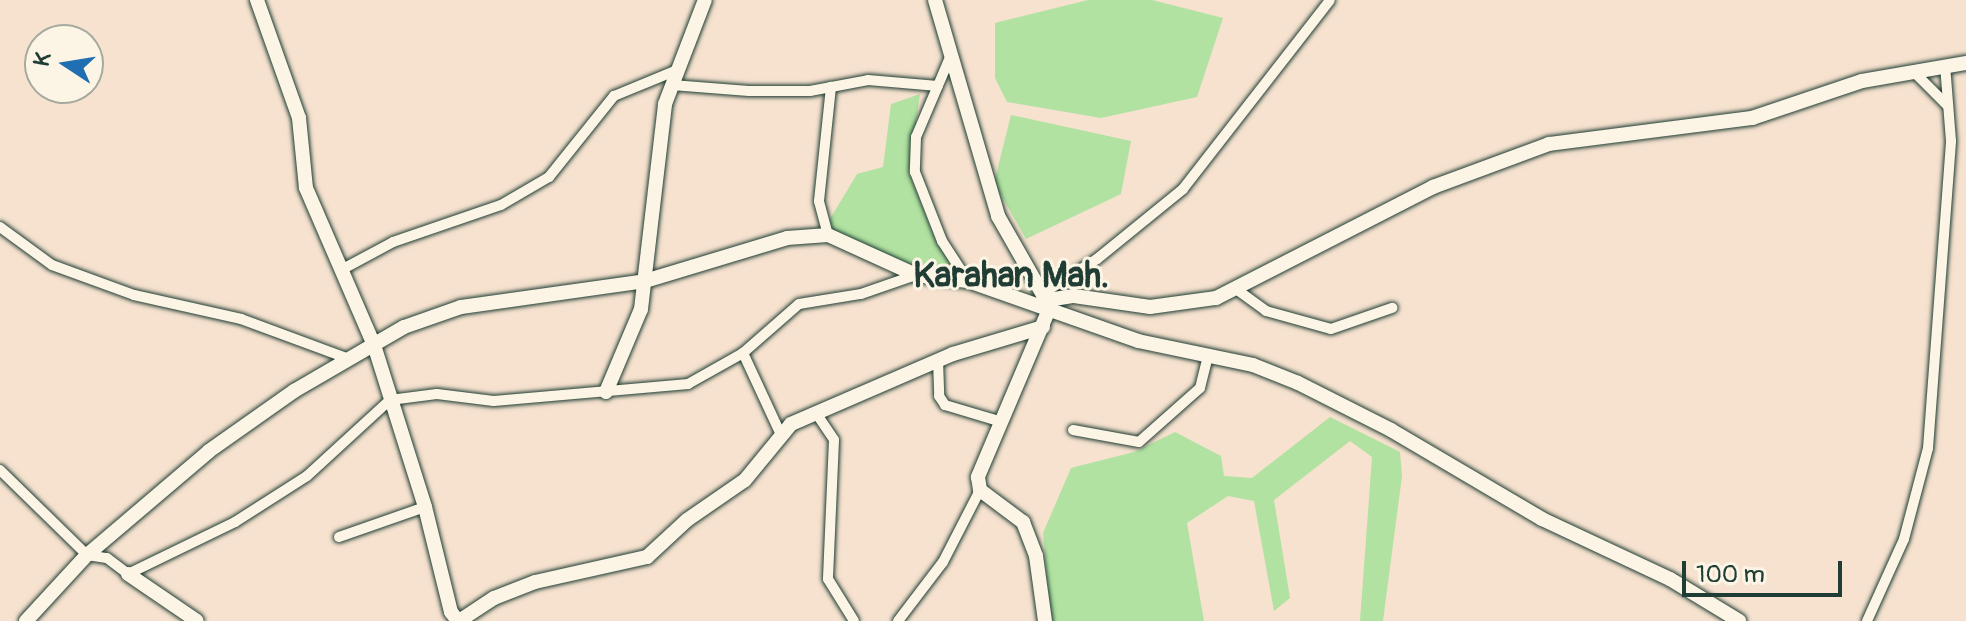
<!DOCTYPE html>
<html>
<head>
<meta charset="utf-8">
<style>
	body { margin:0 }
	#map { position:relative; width:1966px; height:621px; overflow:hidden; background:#f6e2cf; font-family:Pangolin,sans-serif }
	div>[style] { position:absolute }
	.green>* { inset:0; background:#b1e2a1 }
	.roads { filter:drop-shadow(0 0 2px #1f3d34) drop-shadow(0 0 2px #1f3d34) }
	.street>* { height:10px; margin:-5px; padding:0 5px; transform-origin:5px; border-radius:5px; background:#fcf5e5 }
	.secondary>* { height:14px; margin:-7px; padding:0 7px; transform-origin:7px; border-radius:7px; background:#fcf5e5 }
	span { translate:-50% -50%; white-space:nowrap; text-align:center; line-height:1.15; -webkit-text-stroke:6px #fcf5e5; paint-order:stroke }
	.district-label { font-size:36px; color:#1f3d34; font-weight:700 }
	.north { position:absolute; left:24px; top:24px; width:80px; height:80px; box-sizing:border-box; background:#fcf5e5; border:2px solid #a4ab9e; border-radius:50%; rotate:282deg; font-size:22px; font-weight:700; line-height:32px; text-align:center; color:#1f3d34 }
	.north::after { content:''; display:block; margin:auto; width:28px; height:36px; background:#1f6fb2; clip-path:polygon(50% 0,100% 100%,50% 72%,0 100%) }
	.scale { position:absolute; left:1682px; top:561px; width:160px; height:36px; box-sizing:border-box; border:4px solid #1f3d34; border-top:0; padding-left:10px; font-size:24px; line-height:28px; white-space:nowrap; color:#1f3d34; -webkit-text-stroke:6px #fcf5e5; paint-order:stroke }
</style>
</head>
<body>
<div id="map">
	<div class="green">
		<i style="clip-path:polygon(1088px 0,1152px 0,1223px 18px,1197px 97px,1101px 118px,1007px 102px,995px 78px,995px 23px)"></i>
		<i style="clip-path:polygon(920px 94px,909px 173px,937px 244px,965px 275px,916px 275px,828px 235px,830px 219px,857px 174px,883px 167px,891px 104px)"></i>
		<i style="clip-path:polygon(1011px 115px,1131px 141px,1121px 194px,1026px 239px,994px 183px)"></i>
		<i style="clip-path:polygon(1330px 417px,1400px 452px,1402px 476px,1383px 621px,1360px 621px,1372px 457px,1350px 441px,1274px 500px,1290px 598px,1274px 611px,1254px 501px,1228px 496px,1187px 523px,1204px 621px,1051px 621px,1043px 533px,1071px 468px,1134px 452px,1175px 432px,1221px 456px,1224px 476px,1252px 478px)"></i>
	</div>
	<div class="roads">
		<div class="street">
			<i style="left:951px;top:55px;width:89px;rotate:113.1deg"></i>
			<i style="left:916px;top:137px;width:35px;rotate:92deg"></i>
			<i style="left:915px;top:172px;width:74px;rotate:68.6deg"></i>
			<i style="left:942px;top:241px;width:48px;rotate:57deg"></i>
			<i style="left:1913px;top:71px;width:49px;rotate:45deg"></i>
			<i style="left:672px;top:85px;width:77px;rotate:4.5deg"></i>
			<i style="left:749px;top:91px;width:61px"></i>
			<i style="left:810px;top:91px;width:59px;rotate:-10.7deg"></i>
			<i style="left:868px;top:80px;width:70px;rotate:4.9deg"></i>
			<i style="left:0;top:227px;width:64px;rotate:36.2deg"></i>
			<i style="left:52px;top:265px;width:87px;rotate:20.1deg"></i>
			<i style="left:134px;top:295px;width:110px;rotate:12.6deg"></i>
			<i style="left:241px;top:319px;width:115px;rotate:20.3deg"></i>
			<i style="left:828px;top:235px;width:35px;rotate:-105deg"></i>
			<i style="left:819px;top:201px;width:115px;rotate:-84deg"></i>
			<i style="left:341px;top:270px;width:59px;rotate:-28.3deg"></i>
			<i style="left:393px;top:242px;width:114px;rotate:-18.9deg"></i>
			<i style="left:501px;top:205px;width:56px;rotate:-30.3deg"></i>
			<i style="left:549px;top:177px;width:104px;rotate:-51.3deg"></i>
			<i style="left:614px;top:96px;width:68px;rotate:-22.4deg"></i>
			<i style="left:1236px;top:289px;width:37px;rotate:36deg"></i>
			<i style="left:1266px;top:311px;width:67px;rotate:15.5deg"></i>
			<i style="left:1331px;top:329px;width:65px;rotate:-19deg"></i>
			<i style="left:1045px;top:292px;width:62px;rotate:-32.4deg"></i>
			<i style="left:1097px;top:259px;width:111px;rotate:-39.1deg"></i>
			<i style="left:1183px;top:189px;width:239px;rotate:-52.1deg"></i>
			<i style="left:743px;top:353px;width:90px;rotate:65.1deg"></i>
			<i style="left:938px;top:360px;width:36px;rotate:88deg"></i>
			<i style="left:939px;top:396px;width:11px;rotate:56deg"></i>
			<i style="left:945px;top:405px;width:59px;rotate:16.6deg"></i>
			<i style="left:816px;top:413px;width:32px;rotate:56deg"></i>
			<i style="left:834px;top:440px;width:139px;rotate:92.5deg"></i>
			<i style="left:828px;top:579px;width:49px;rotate:58.2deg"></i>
			<i style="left:1073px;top:430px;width:67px;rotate:10.3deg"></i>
			<i style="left:1139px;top:442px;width:81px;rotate:-41.5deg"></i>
			<i style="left:1200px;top:388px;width:30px;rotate:-76deg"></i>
			<i style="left:0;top:470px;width:122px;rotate:44.3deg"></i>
			<i style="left:87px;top:555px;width:20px;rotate:9deg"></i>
			<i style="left:107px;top:558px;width:26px;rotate:37deg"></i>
			<i style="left:128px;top:574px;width:119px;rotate:-25.9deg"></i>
			<i style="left:235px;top:522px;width:85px;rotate:-32.6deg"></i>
			<i style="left:307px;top:476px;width:113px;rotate:-42.5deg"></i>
			<i style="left:390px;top:400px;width:47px;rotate:-7.3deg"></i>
			<i style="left:437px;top:394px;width:57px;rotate:7deg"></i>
			<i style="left:494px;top:401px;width:195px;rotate:-5deg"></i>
			<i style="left:688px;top:384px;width:63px;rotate:-29.4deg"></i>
			<i style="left:743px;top:353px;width:74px;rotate:-41.2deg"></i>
			<i style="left:799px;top:304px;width:63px;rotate:-9.2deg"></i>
			<i style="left:861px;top:294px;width:58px;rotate:-19.1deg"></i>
			<i style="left:339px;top:537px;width:91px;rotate:-19.2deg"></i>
			<i style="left:898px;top:621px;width:74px;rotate:-52.7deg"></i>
			<i style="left:943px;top:562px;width:81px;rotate:-62.8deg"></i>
			<i style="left:1867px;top:621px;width:90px;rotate:-65.7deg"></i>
			<i style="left:1904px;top:539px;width:94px;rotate:-75.2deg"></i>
			<i style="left:1928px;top:448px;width:308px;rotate:-85.7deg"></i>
			<i style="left:1951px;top:141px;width:76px;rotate:-94.5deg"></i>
		</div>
		<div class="secondary">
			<i style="left:257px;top:0;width:125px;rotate:70.4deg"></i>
			<i style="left:299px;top:118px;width:70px;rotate:84.3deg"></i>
			<i style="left:306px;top:188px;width:171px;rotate:66.6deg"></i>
			<i style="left:374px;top:345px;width:170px;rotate:72.5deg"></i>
			<i style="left:425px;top:507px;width:108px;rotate:76.1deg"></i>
			<i style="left:451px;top:612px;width:11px;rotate:52deg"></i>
			<i style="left:935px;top:0;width:225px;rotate:73.7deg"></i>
			<i style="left:998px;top:216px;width:105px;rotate:60.3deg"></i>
			<i style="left:1050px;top:307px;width:185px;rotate:113deg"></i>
			<i style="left:978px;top:477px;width:13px;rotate:81deg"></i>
			<i style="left:980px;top:490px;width:54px;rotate:36.7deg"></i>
			<i style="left:1023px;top:522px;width:36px;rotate:69deg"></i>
			<i style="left:1036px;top:556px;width:66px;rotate:82.1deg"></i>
			<i style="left:1048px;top:300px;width:26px;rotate:-9deg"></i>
			<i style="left:1074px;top:296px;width:77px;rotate:8.2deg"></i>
			<i style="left:1150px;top:307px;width:67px;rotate:-7.8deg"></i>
			<i style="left:1216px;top:298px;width:244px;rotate:-27.1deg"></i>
			<i style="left:1433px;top:187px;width:124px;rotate:-20.3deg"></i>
			<i style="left:1549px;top:144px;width:205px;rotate:-7.3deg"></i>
			<i style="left:1752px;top:118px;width:116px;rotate:-18.6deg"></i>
			<i style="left:1862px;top:81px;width:106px;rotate:-9.8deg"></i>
			<i style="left:606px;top:392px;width:90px;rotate:-67.1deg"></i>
			<i style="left:641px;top:309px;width:206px;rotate:-83.3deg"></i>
			<i style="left:665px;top:104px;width:111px;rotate:-69deg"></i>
			<i style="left:128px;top:574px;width:83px;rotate:34.3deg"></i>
			<i style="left:26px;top:621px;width:90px;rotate:-47.3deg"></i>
			<i style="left:87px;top:555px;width:160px;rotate:-40.4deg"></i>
			<i style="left:209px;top:451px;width:104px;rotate:-35.2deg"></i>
			<i style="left:294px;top:391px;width:127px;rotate:-30.2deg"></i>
			<i style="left:404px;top:327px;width:60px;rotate:-19.3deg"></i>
			<i style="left:461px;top:307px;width:186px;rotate:-8deg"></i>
			<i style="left:645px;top:281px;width:148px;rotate:-16.8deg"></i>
			<i style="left:787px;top:238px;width:41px;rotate:-4.2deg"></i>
			<i style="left:828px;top:235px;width:97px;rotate:24.4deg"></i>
			<i style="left:916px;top:275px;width:52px;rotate:6.6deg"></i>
			<i style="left:968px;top:281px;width:180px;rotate:19.4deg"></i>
			<i style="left:1138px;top:341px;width:117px;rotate:11.8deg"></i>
			<i style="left:1253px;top:365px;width:48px;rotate:21.8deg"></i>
			<i style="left:1298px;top:383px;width:104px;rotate:26.8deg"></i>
			<i style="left:1391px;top:430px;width:175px;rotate:30.5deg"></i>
			<i style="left:1542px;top:519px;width:141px;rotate:25.1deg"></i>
			<i style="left:1670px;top:579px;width:81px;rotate:31.3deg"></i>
			<i style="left:459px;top:621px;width:42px;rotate:-33.3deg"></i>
			<i style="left:494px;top:598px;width:44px;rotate:-21.3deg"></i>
			<i style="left:535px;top:582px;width:115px;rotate:-12.6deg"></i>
			<i style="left:647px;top:557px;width:54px;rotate:-42.8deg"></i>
			<i style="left:687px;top:520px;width:70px;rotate:-34.6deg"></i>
			<i style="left:745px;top:480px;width:72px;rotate:-50.6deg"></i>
			<i style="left:791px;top:424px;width:176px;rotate:-23.4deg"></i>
			<i style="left:953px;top:354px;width:94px;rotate:-16.7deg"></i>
		</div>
	</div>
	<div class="district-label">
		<span style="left:1011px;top:276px">Karahan Mah.</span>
	</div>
	<div class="north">K</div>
	<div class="scale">100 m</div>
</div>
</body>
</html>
